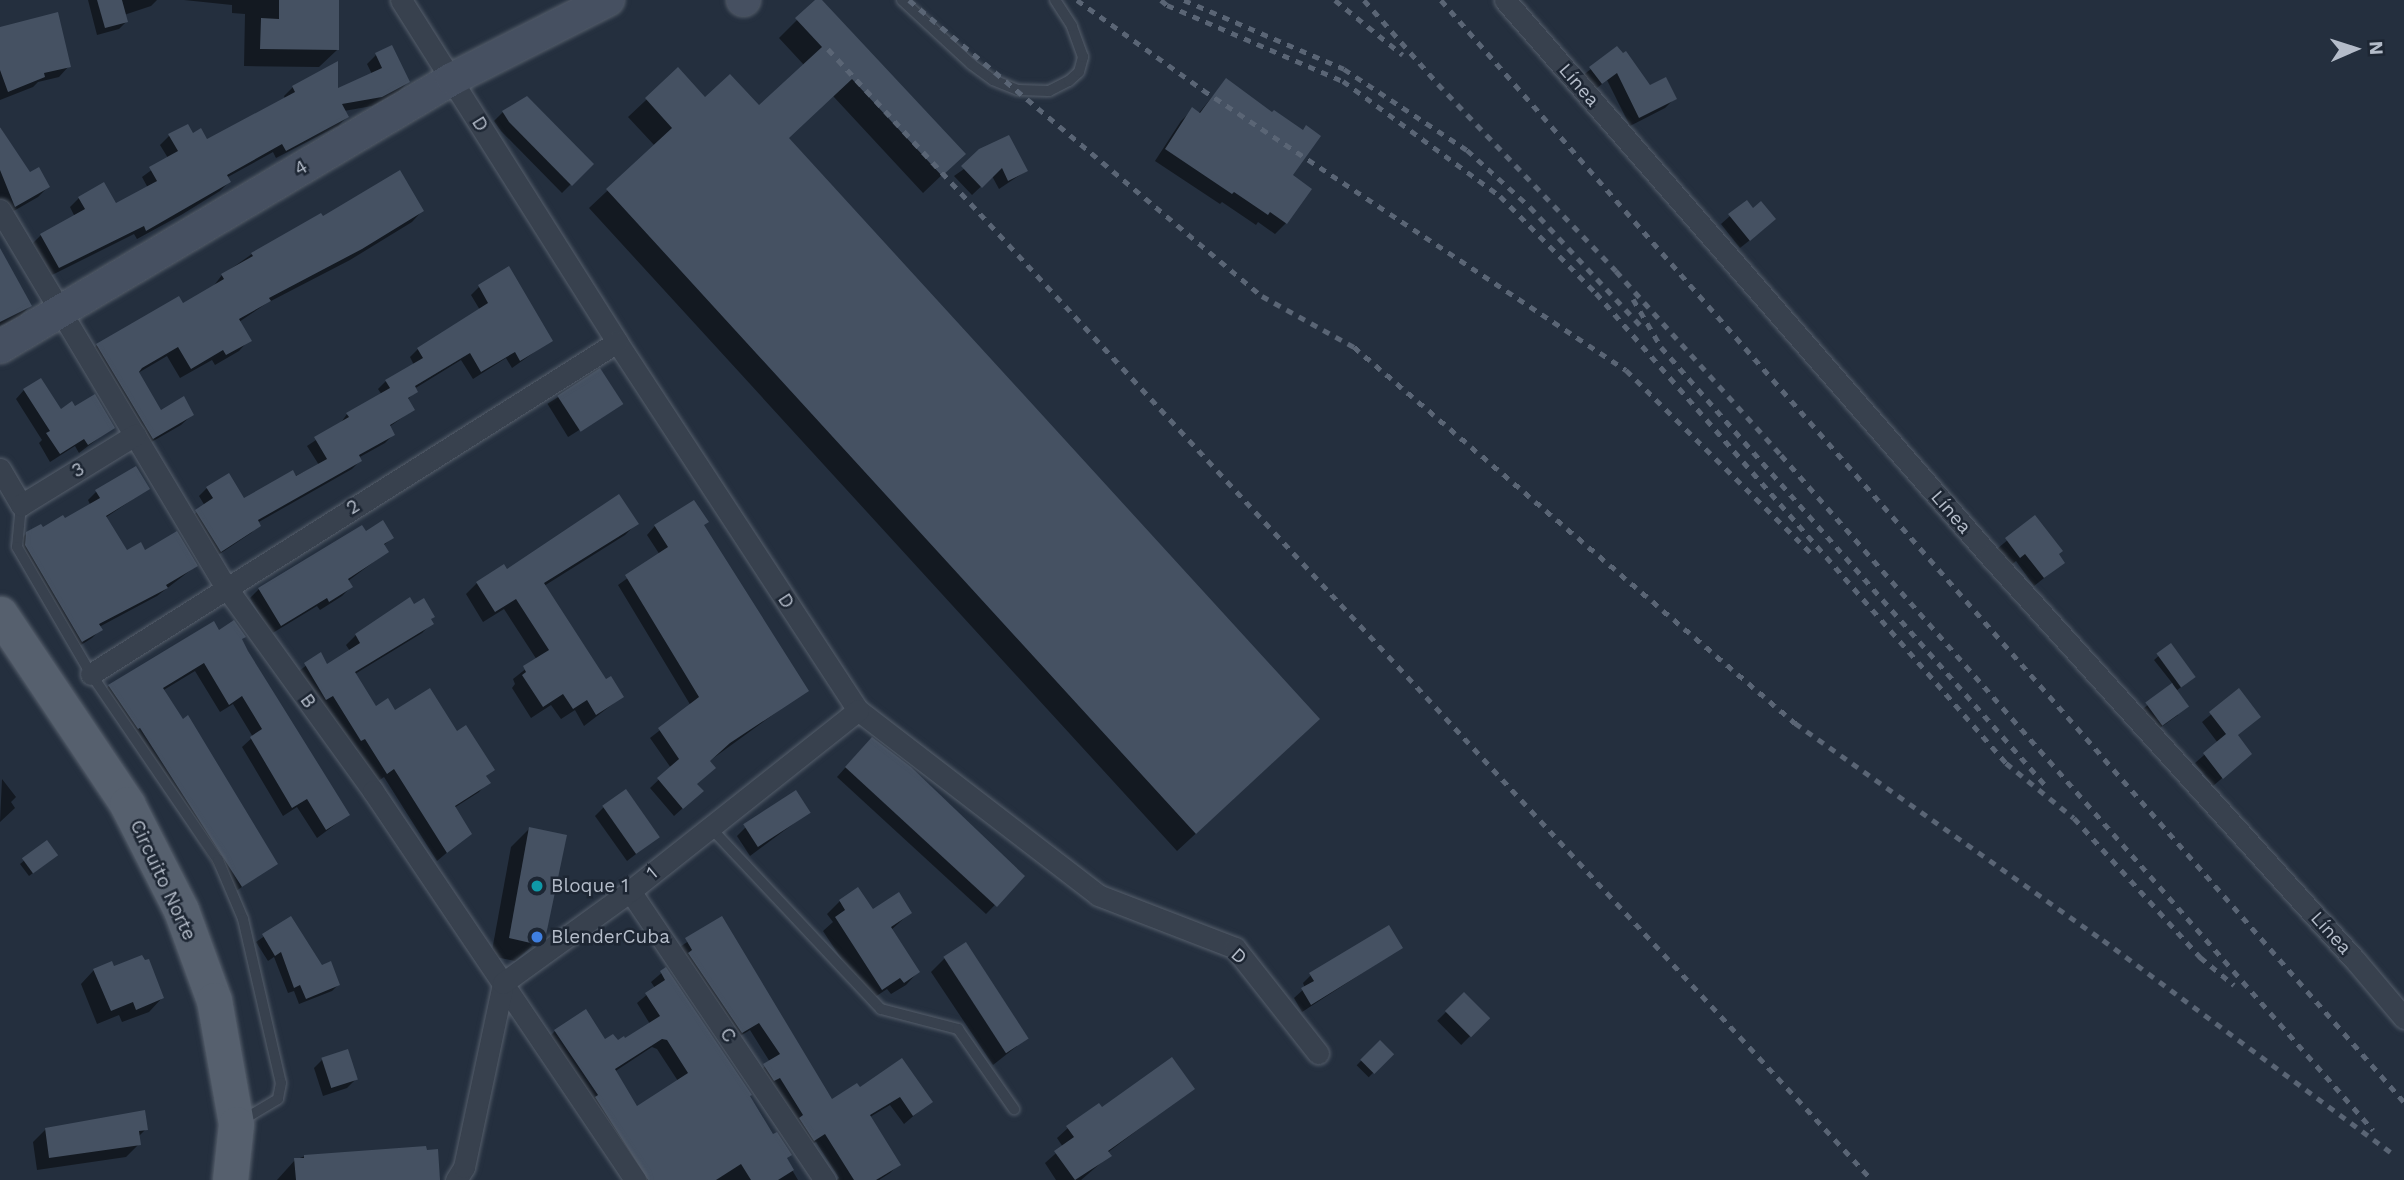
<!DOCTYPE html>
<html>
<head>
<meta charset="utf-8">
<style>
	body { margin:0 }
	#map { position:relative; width:2404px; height:1180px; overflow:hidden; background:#242f3e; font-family:"Work Sans",sans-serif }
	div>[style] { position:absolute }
	.shadow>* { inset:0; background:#0007; transform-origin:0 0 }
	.building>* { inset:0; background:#455162; transform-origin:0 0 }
	.roads { filter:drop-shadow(0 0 2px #565f6c) drop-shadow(0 0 2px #565f6c) }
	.lane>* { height:10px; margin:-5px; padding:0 5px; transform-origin:5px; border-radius:5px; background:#38414e }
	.street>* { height:21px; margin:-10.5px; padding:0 10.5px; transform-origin:10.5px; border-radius:10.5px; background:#38414e }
	.secondary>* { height:32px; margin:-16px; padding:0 16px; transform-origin:16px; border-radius:16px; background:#465061 }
	.primary>* { height:35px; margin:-17.5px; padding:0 17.5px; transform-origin:17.5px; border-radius:17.5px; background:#56606e }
	.rail>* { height:5px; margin-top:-2.5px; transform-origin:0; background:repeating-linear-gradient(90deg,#5a6575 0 7px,transparent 0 14px) }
	.dots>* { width:19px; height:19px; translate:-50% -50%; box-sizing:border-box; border:4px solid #1d2633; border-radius:50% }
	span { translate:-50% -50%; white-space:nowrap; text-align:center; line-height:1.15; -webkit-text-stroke:5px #1d2633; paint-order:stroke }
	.street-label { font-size:19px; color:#b4bcc9 }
	.poi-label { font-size:19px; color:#b4bcc9 }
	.left { translate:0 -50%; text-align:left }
	.north { position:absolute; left:2320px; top:14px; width:70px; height:70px; -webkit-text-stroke:5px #1d2633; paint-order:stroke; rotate:87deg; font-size:19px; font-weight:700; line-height:28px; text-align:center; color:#b4bcc9 }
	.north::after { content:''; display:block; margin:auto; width:24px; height:32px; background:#b4bcc9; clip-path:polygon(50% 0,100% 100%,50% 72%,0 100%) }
</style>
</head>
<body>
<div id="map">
	<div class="shadow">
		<i style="clip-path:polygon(88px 0,157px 0,151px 6px,124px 15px,126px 22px,119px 29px,97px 35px)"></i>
		<i style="clip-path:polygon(184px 0,337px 0,337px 50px,319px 67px,244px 66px,245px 14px,232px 13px,232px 5px)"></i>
		<i style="clip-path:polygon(817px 0,945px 172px,923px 193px,833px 96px,787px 138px,1300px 737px,1177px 851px,589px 208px,655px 146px,628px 117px,678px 70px,705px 99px,758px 107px,804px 65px,779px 38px)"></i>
		<i style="clip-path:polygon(0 29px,69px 66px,59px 77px,38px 82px,33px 87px,0 100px)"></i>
		<i style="clip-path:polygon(1617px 48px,1649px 88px,1674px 99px,1665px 108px,1630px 126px,1607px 80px,1592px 92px,1581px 77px)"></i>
		<i style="clip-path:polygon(376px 55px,408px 82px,399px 91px,372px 106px,344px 111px,347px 117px,338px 126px,276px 158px,273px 152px,226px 178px,229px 182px,220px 191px,181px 215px,137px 239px,134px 234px,50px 276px,32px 244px,41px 235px,75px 217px,70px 207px,79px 198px,115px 206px,148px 188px,142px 177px,168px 158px,160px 145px,169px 136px,192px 135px,206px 141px,285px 99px,284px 96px,293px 87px,336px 91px,372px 74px,367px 64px)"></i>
		<i style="clip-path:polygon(1226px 80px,1291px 175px,1286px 223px,1275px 234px,1258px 222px,1256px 225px,1222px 202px,1220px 204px,1155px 161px,1181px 121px,1192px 110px,1198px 114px)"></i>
		<i style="clip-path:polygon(503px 112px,591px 164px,562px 193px,501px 131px,494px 121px)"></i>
		<i style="clip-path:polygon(0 127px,29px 175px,48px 187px,38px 197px,5px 216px,0 207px)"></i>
		<i style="clip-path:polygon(1008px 138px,1026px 171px,999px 189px,992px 176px,972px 195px,954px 176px)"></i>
		<i style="clip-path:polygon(422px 211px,412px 222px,350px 260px,267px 303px,239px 322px,249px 340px,239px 351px,215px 365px,212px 360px,180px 378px,167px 356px,138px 373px,160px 412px,192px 415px,181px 425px,141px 448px,86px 356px,97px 345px,178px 299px,182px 305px,212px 288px,222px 275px,252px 254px,322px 219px)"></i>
		<i style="clip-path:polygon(1730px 216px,1765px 228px,1740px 248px,1721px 224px)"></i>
		<i style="clip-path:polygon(0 260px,30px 306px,20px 316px,0 326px)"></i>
		<i style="clip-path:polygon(479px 287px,550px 341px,512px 368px,506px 358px,473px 379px,461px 360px,414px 389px,415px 392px,407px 400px,413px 410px,389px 427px,393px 435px,385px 443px,358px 458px,360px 461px,352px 469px,257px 523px,259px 525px,251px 533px,212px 559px,188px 519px,205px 506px,199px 496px,207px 488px,243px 500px,319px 465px,307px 446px,340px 424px,347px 414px,382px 395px,378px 389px,386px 381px,414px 365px,410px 357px,418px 349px,480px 310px,471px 295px)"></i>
		<i style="left:600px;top:371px;width:39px;height:62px;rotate:58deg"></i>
		<i style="clip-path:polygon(24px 390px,60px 411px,75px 409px,113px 427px,79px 453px,75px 446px,50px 462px,39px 443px,42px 440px,16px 399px)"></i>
		<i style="clip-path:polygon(148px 489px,105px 518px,126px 553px,145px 552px,196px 566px,157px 596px,99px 627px,100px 630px,92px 638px,73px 650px,18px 542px,27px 533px,65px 521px,91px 506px,88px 500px,96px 492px)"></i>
		<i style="clip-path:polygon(2035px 517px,2063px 563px,2034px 586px,2016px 561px,2010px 566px,1997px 549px)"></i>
		<i style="clip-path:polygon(636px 524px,625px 535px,544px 586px,606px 682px,622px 697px,584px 726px,575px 710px,561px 719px,551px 705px,531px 718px,512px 688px,515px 684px,513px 679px,537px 660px,504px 609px,483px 622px,466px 594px,477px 583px)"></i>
		<i style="clip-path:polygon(655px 526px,702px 526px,807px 690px,708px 762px,696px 784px,693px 799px,674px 816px,650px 788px,671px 768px,650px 738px,691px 706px,618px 585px,660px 555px,647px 535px)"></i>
		<i style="clip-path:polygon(365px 533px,392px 538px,383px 546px,387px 552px,348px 581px,351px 587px,342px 596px,320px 610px,317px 606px,271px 634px,250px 598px,259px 589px)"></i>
		<i style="clip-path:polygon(414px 606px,432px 623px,422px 633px,355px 674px,376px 708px,457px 733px,493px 770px,485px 777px,488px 782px,479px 792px,454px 808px,470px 833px,437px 861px,384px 777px,377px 782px,355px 747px,351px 750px,295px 674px,320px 655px,327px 666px,350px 651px,346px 645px,356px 635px)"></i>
		<i style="clip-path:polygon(218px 632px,241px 640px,348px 815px,317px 838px,297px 807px,283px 816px,242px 747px,253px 737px,233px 704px,220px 712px,195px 671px,162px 691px,276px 863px,232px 894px,131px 735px,100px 695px,109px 686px)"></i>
		<i style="clip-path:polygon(2170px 646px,2190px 680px,2176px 691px,2178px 715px,2153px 733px,2138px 713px,2173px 684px,2154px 660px)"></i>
		<i style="clip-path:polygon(2239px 691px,2258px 717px,2236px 736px,2241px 762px,2213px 786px,2195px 763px,2218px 743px,2202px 722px)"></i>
		<i style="clip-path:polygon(863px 748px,1023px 876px,986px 914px,837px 777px)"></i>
		<i style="clip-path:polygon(2px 779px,16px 797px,11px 802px,15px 808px,0 822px)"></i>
		<i style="clip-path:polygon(604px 807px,658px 837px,627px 861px,595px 816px)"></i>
		<i style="clip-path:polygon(808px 813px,750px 856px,737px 836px,746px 827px)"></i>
		<i style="clip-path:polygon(530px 828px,545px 935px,515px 961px,491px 956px,511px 847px)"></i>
		<i style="clip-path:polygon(46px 843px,52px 859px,29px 876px,20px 864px)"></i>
		<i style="clip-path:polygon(840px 901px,872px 912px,910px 913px,891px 930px,918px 972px,906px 985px,891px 994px,887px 989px,869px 1001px,823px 931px,833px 922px,827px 914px)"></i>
		<i style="clip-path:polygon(291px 918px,321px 967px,338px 985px,332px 991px,299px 1004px,294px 991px,288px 993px,274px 957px,268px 961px,256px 942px)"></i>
		<i style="clip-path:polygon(722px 918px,831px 1100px,859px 1090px,930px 1102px,904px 1124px,890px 1105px,870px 1117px,899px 1164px,890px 1173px,879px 1180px,836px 1180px,839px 1178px,816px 1142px,805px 1149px,755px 1075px,770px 1062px,750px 1030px,732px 1041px,677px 949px)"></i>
		<i style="clip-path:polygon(1401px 948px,1302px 1012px,1294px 998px,1305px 988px,1303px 983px,1311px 975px)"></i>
		<i style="clip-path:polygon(945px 958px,1027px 1038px,993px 1065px,931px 972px)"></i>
		<i style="clip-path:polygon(113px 969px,162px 998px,149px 1012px,122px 1022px,119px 1015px,97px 1024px,81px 984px,94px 970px)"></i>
		<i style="clip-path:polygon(evenodd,665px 970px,748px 1096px,798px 1180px,636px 1180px,546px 1040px,555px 1031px,605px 1042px,625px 1041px,650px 1024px,637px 1003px,655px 988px,651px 982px,665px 970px,652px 1047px,657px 1049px,678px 1081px,637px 1108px,614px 1072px,652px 1047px)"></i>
		<i style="left:1464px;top:994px;width:34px;height:38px;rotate:45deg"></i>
		<i style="left:1380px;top:1042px;width:17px;height:33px;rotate:45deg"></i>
		<i style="clip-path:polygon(323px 1059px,356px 1079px,347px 1088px,323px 1096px,314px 1068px)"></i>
		<i style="clip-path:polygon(1192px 1089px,1107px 1153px,1109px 1156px,1081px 1180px,1056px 1180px,1045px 1163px,1063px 1147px,1057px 1138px,1068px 1128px,1102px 1109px)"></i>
		<i style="clip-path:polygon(46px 1129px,146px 1129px,138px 1137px,139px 1144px,126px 1157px,37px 1170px,33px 1142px)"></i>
		<i style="clip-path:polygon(305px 1156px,438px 1180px,277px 1180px,295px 1160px)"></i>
	</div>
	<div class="building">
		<i style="clip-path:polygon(97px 0,122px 0,128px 22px,105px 28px)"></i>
		<i style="clip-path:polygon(279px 0,339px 0,339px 50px,260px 49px,261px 18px,279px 19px)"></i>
		<i style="clip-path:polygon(815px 0,822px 0,966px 154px,942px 176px,852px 79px,789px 138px,1320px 719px,1196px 834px,606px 189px,672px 128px,645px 98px,678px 67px,705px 97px,730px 74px,759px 105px,822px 47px,795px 18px)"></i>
		<i style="clip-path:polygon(58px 12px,71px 67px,44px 73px,45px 77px,8px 92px,0 70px,0 27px)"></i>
		<i style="clip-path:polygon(392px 45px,410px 82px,382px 97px,342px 104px,349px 117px,286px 151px,282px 144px,227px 175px,231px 182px,146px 231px,144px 226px,59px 268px,40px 234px,85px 209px,78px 197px,104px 182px,116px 203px,157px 181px,149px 167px,178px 151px,168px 134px,188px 124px,193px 133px,201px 128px,207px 139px,295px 92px,292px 86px,338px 61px,338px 88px,382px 68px,375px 53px)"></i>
		<i style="clip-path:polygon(1617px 46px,1623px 53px,1626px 51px,1650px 85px,1666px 77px,1677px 99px,1639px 118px,1617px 73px,1602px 84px,1589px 67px)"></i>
		<i style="clip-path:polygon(1226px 78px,1272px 112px,1274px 110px,1303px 130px,1306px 125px,1321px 136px,1293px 175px,1312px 189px,1287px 224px,1270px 212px,1268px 215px,1234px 192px,1232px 194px,1165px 149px,1192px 107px,1200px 113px)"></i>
		<i style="clip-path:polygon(527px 96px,594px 164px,572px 186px,509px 122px,502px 111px)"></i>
		<i style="clip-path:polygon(0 127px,30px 172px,39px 167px,50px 187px,15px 207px,0 170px)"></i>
		<i style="clip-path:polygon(1009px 135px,1028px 171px,1008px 181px,1002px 168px,982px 188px,961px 166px,979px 149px)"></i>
		<i style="clip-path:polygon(400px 170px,424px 211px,362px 249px,269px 298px,271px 301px,239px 319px,252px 341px,226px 355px,223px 350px,191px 369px,178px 347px,142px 368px,139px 372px,161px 410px,184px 396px,194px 415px,153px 439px,96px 344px,179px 296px,183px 303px,224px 279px,221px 274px,253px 256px,251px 253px,321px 213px,323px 216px)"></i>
		<i style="clip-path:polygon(1747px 200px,1753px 208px,1761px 201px,1776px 219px,1750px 241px,1728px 214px)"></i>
		<i style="clip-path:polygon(0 248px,32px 306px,0 322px)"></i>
		<i style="clip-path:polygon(509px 266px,553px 341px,520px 361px,515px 352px,481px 372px,470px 353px,415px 386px,418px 392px,408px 398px,415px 410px,390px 425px,395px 435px,359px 455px,362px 461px,258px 520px,261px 526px,221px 552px,195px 510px,213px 498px,206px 487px,229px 473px,244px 498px,293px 470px,296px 476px,327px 459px,314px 437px,349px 417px,346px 413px,390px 388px,385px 380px,423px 358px,417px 348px,488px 303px,478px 285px)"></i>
		<i style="left:600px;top:368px;width:43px;height:51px;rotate:57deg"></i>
		<i style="clip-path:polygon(41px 378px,61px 409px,72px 401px,75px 406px,95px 394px,115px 428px,88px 445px,84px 439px,60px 454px,46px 433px,50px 431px,23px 389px)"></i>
		<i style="clip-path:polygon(136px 466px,150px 489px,106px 516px,127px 550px,141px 542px,145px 550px,177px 531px,198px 566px,166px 585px,168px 588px,99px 624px,103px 630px,82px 642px,25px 545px,26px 532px,41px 524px,43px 527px,63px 515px,65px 518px,100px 498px,95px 490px)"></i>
		<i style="clip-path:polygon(619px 494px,639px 524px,544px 583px,606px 679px,611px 676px,624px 697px,596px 715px,587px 700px,573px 709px,563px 694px,543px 707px,522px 675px,526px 672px,523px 666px,549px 650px,516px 599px,495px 612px,476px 582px,504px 564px,507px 569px)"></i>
		<i style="clip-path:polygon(694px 500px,709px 522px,704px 525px,809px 691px,730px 743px,710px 761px,716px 768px,697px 784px,704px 791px,683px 809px,657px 778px,679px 759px,658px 728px,699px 697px,625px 575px,668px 547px,654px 525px)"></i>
		<i style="clip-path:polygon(2035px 515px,2063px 551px,2059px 554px,2065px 563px,2044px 578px,2025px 554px,2020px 558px,2005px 538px)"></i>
		<i style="clip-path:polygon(383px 520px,394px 538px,384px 544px,389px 552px,348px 579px,353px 587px,329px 602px,327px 598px,281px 626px,258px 588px,362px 525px,366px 531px)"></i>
		<i style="clip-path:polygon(410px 597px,414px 604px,424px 598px,435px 617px,431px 619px,434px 624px,355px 672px,376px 706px,388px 698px,395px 710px,430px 688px,457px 731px,466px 725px,495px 770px,486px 776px,491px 783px,455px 806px,472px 834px,447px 853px,394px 769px,387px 774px,365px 739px,361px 741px,333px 696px,326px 700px,304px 663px,321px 652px,327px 664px,360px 643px,355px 634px)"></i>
		<i style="clip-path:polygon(234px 620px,246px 637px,242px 639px,248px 651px,350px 815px,326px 830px,307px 799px,292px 808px,250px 737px,262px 729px,242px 696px,229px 705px,204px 663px,163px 688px,183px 719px,188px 715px,278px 864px,242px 887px,140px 728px,138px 729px,108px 685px,214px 621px,219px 630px)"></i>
		<i style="left:2171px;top:643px;width:42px;height:18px;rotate:54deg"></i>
		<i style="left:2172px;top:683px;width:29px;height:33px;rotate:54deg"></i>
		<i style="clip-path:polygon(2239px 688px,2261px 717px,2238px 735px,2252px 754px,2223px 779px,2203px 753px,2226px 734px,2209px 712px)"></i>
		<i style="clip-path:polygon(872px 737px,911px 767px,1025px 876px,997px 907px,845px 767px)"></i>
		<i style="left:626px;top:789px;width:59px;height:29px;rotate:55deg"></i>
		<i style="left:796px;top:790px;width:27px;height:63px;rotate:57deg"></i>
		<i style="clip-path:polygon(529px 827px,567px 835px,546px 935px,535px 944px,509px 938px)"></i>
		<i style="left:47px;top:840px;width:19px;height:31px;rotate:54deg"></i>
		<i style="clip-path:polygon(858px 887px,873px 909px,899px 892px,912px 913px,891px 927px,920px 972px,904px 983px,900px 978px,882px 990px,835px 917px,845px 910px,839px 900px)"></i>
		<i style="clip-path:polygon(291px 916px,322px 965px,331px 961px,340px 985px,306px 999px,300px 985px,294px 988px,281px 952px,275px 956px,262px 934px)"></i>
		<i style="clip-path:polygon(722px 916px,832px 1099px,857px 1083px,860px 1087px,902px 1058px,933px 1102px,913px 1116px,900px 1097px,870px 1115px,901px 1165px,876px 1180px,854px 1180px,825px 1134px,814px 1141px,799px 1118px,803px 1115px,780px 1078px,774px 1081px,763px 1064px,780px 1054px,759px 1023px,742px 1033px,688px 953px,692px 950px,685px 938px)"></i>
		<i style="clip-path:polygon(1389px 925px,1403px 948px,1311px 1005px,1301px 988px,1314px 981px,1309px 973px)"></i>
		<i style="left:966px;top:942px;width:115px;height:27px;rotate:57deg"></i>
		<i style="clip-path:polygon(142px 955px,145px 960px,149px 959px,164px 998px,136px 1010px,133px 1002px,111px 1011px,93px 969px,112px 961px,114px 966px)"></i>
		<i style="clip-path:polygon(evenodd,666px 967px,752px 1095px,750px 1096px,773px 1134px,777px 1132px,792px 1155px,787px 1158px,794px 1170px,778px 1180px,751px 1180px,741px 1164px,716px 1180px,648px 1180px,595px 1097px,598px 1095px,554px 1030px,586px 1009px,605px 1039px,613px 1034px,618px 1040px,624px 1036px,625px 1038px,660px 1016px,645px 993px,665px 980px,660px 971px,666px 967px,662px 1039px,667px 1040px,688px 1073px,637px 1106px,615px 1069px,662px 1039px)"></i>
		<i style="left:1464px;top:992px;width:37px;height:27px;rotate:45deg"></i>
		<i style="left:1380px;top:1040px;width:20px;height:28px;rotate:45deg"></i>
		<i style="left:348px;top:1049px;width:32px;height:28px;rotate:72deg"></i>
		<i style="clip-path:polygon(1172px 1057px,1195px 1089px,1108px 1151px,1112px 1156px,1075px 1180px,1054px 1151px,1074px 1137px,1066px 1126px,1099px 1103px,1102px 1107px)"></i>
		<i style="clip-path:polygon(145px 1110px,148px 1130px,139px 1131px,141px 1145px,49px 1158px,45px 1128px)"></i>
		<i style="clip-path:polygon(426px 1146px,427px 1150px,438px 1149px,440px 1180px,296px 1180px,294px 1158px,304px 1158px,304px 1155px)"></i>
	</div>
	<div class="roads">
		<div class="lane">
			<i style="left:902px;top:0;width:94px;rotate:42.8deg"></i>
			<i style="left:971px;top:64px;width:27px;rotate:36deg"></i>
			<i style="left:993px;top:80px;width:27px;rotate:22deg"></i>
			<i style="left:1018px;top:90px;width:31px;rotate:2deg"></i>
			<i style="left:1049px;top:91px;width:22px;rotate:-27deg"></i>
			<i style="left:1069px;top:81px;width:13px;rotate:-42deg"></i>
			<i style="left:1079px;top:72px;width:16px;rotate:-75deg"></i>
			<i style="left:1083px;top:57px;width:33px;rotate:-110deg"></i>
			<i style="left:1072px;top:26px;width:31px;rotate:-123deg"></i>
			<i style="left:21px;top:505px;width:42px;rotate:95.4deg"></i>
			<i style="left:17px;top:547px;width:147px;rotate:59.8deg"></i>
			<i style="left:91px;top:674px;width:225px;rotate:55.7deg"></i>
			<i style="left:218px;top:860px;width:64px;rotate:67deg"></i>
			<i style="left:243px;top:919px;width:168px;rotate:77deg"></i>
			<i style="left:281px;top:1083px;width:16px;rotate:101deg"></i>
			<i style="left:278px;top:1099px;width:43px;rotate:149.3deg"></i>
			<i style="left:709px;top:826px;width:251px;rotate:46.8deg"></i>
			<i style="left:881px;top:1009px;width:80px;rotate:14.6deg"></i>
			<i style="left:958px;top:1029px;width:98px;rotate:55deg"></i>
		</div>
		<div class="street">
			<i style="left:401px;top:0;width:404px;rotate:57.7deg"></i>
			<i style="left:617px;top:342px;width:440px;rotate:56.8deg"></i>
			<i style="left:858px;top:710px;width:303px;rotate:37.6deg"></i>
			<i style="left:1098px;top:895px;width:147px;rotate:21.1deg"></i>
			<i style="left:1235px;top:948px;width:134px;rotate:51.7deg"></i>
			<i style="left:1505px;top:0;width:736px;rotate:48.91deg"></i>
			<i style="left:1989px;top:555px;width:546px;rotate:47.9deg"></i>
			<i style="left:2355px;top:960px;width:76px;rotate:49.8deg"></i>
			<i style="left:0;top:210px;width:440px;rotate:59.1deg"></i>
			<i style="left:226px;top:587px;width:251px;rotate:54.2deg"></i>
			<i style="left:373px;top:791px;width:469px;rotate:56deg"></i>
			<i style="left:0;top:469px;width:42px;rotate:59.7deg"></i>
			<i style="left:21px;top:505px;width:134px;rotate:-31.6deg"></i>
			<i style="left:91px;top:674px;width:622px;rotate:-32.26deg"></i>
			<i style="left:630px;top:891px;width:349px;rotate:56deg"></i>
			<i style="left:456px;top:1180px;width:15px;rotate:-58deg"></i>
			<i style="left:464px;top:1167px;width:188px;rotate:-78deg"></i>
			<i style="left:503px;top:983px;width:157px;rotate:-35.9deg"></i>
			<i style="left:630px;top:891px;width:291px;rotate:-38.4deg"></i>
		</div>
		<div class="secondary">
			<i style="left:743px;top:0;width:1px"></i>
			<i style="left:0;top:347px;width:525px;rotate:-30.66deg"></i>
			<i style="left:452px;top:79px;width:175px;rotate:-26.9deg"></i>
		</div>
		<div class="primary">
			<i style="left:0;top:614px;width:229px;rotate:56.2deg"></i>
			<i style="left:127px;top:804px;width:119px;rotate:63deg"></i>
			<i style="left:181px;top:910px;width:96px;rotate:69.9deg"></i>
			<i style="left:214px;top:1000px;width:126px;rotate:79.9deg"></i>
			<i style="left:236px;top:1124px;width:56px;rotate:96.1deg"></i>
		</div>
	</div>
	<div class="rail">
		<i style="left:909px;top:0;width:461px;rotate:40deg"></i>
		<i style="left:1262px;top:296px;width:105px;rotate:29deg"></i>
		<i style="left:1354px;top:347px;width:580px;rotate:40.45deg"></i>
		<i style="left:1795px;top:723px;width:377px;rotate:35.2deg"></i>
		<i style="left:2103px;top:940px;width:363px;rotate:36.4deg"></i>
		<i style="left:1077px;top:0;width:155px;rotate:35.5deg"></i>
		<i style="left:1203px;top:90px;width:507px;rotate:33.5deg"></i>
		<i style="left:1626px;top:370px;width:262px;rotate:44.7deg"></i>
		<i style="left:1161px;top:0;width:8px;rotate:40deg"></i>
		<i style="left:1167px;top:5px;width:192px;rotate:23.4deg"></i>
		<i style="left:1343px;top:81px;width:195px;rotate:36.2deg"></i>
		<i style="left:1500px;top:196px;width:136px;rotate:45.3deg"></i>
		<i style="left:1596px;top:293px;width:624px;rotate:48.9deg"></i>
		<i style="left:2006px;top:763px;width:87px;rotate:39deg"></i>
		<i style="left:2074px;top:818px;width:188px;rotate:47.8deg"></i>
		<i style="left:2200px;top:957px;width:44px;rotate:39.5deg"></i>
		<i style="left:1184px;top:0;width:174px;rotate:23.3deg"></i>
		<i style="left:1344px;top:69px;width:147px;rotate:33.4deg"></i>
		<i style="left:1467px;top:150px;width:85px;rotate:42.1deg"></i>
		<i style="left:1530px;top:207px;width:164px;rotate:47deg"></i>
		<i style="left:1335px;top:0;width:87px;rotate:39deg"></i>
		<i style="left:1364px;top:0;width:112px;rotate:48.6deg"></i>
		<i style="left:1438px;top:84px;width:258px;rotate:46.4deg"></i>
		<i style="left:1616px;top:271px;width:247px;rotate:48.1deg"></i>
		<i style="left:1781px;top:455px;width:898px;rotate:48.75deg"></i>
		<i style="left:1441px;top:0;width:1463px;rotate:48.85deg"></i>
		<i style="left:828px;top:49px;width:1539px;rotate:47.29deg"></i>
		<i style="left:1633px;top:299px;width:56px;rotate:59.7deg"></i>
		<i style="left:1661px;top:347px;width:584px;rotate:48.75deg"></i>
	</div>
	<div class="dots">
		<i style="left:537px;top:886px;background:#0f9aa8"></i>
		<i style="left:537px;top:937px;background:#3f7fe0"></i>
	</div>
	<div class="street-label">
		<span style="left:1579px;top:85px;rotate:49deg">Línea</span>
		<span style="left:480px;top:124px;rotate:58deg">D</span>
		<span style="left:301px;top:168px;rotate:-30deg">4</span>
		<span style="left:78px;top:470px;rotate:-31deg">3</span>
		<span style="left:353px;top:507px;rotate:-32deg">2</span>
		<span style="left:1951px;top:512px;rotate:49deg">Línea</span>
		<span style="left:786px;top:601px;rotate:57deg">D</span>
		<span style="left:308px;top:701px;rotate:54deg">B</span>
		<span style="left:652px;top:873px;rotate:-40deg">1</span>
		<span style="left:163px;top:880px;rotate:65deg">Circuito Norte</span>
		<span style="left:2331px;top:933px;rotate:48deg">Línea</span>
		<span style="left:1239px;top:956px;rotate:42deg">D</span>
		<span style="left:728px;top:1035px;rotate:56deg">C</span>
	</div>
	<div class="poi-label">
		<span class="left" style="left:551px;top:886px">Bloque 1</span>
		<span class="left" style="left:551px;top:937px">BlenderCuba</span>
	</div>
	<div class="north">N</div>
</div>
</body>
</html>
